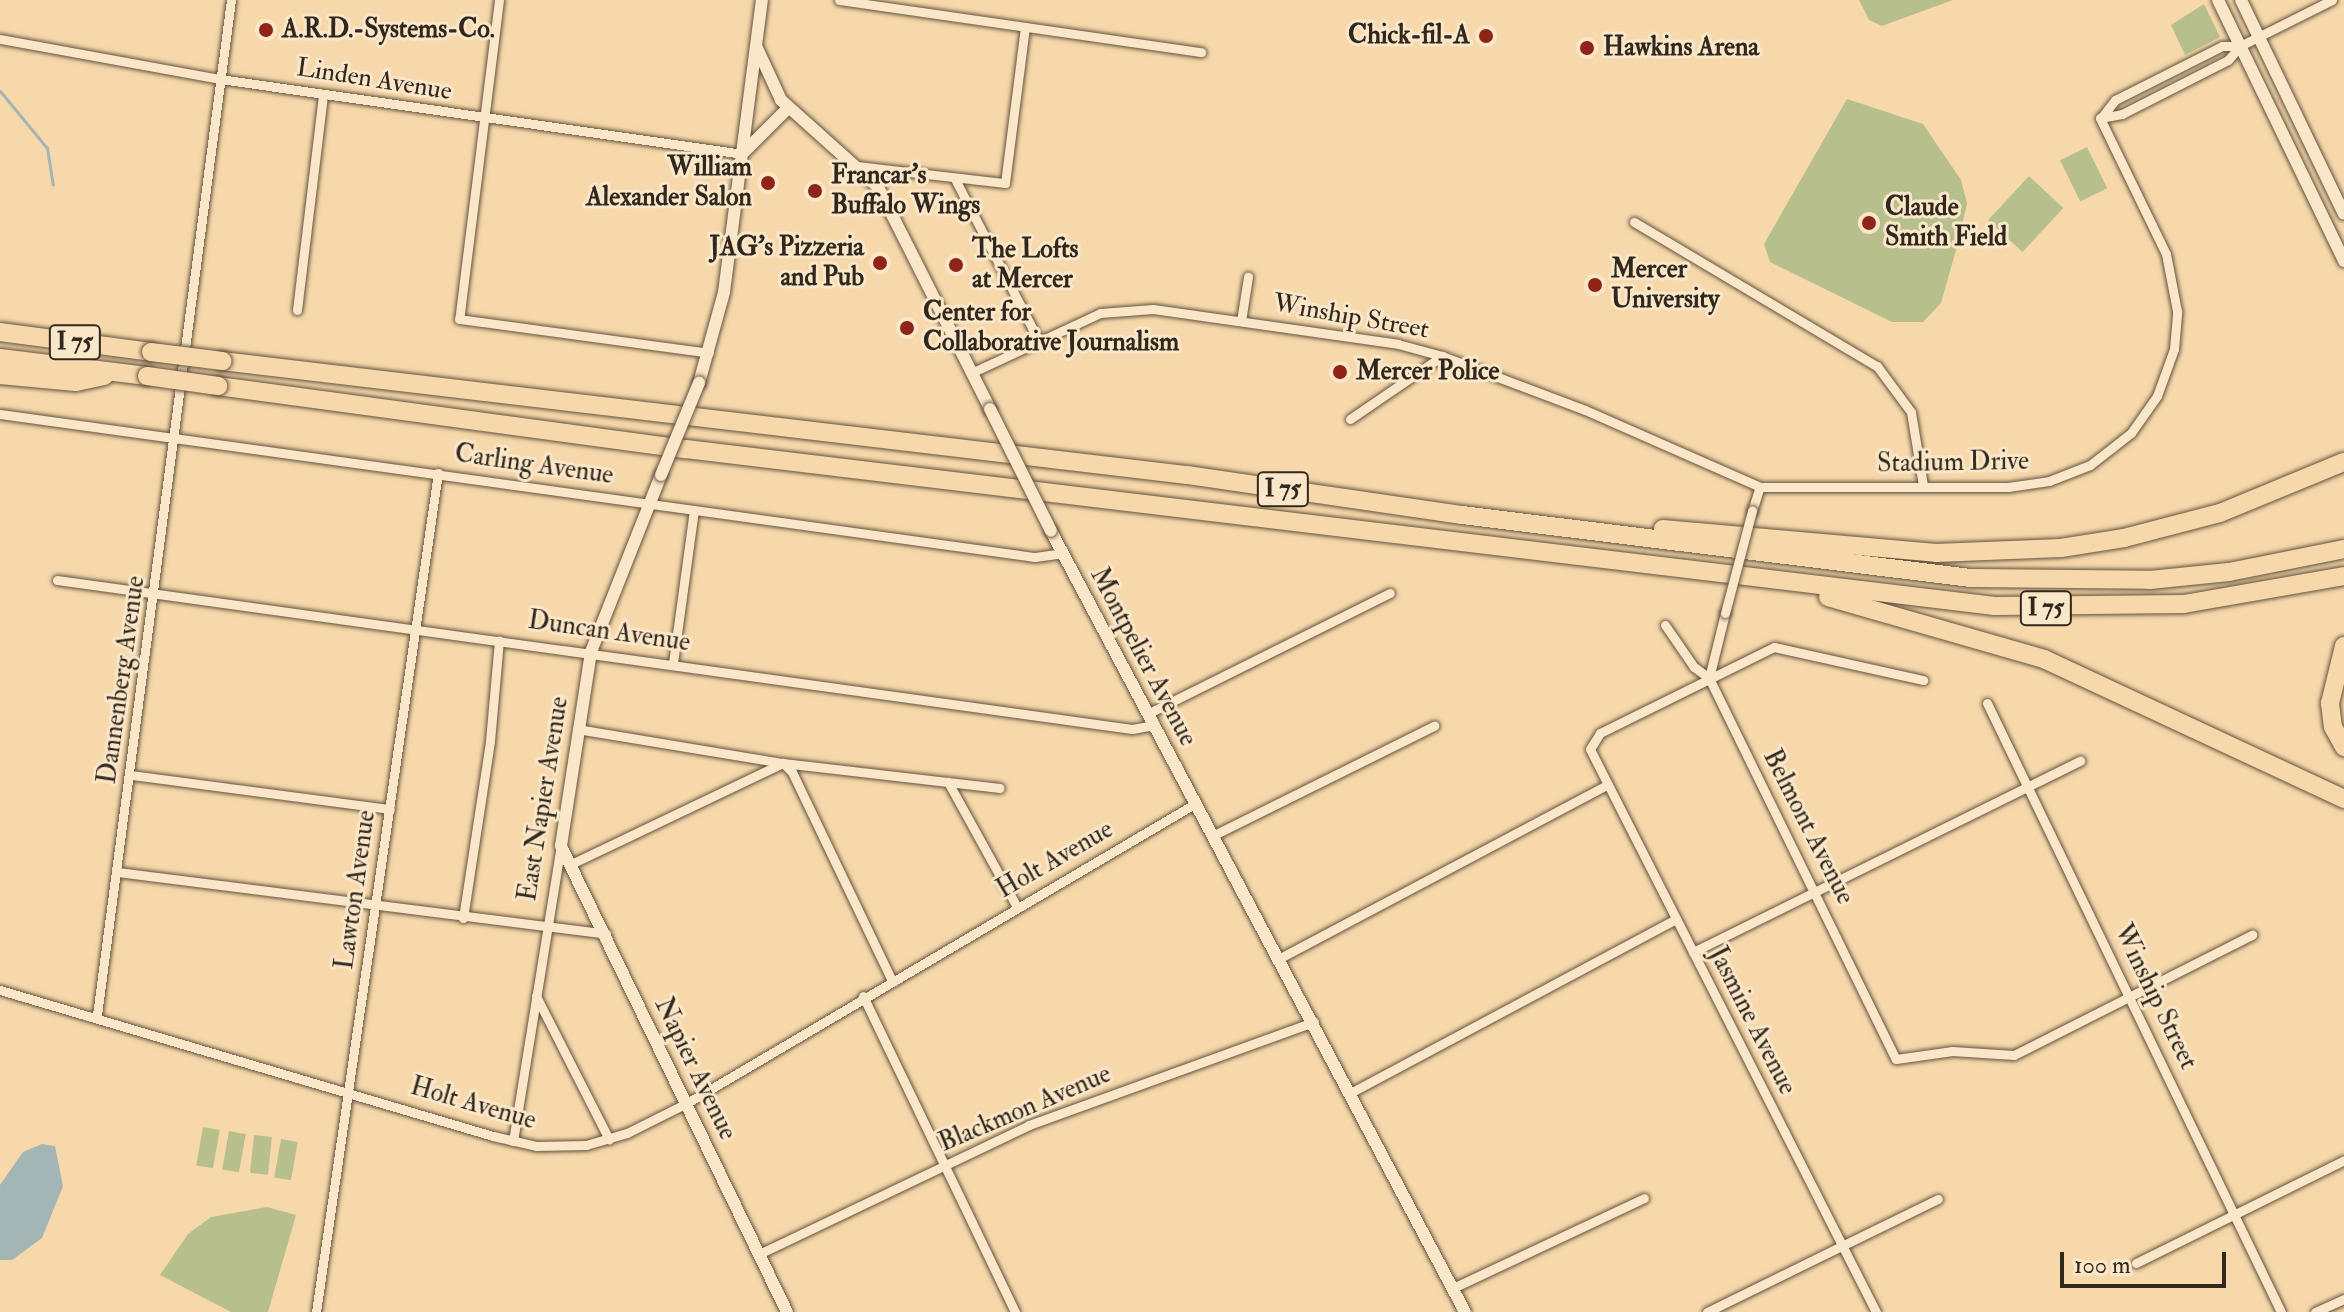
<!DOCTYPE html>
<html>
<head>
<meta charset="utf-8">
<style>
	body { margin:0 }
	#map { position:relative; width:2344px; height:1312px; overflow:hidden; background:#f7d8aa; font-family:"IM FELL Double Pica",serif }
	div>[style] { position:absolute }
	.green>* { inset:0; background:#b7c08c; transform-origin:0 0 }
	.water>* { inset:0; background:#a3b6b5 }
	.stream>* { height:3px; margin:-1.5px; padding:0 1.5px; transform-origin:1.5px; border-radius:1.5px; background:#a3b6b5 }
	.roads { filter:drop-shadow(0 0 2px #625340) drop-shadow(0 0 2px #625340) }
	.minor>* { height:9px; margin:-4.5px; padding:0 4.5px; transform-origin:4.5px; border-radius:4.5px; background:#fae6c8 }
	.tertiary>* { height:12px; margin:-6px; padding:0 6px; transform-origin:6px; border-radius:6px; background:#fae6c8 }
	.motorway>* { height:18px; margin:-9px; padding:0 9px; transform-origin:9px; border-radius:9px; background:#f7d8aa }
	.bridges { filter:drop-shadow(0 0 2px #625340) drop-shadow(0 0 2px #625340) }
	.minor-bridge>* { height:9px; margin:-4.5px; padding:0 4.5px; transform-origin:4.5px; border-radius:4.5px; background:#fae6c8 }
	.tertiary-bridge>* { height:12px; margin:-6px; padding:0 6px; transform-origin:6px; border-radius:6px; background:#fae6c8 }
	.motorway-bridge>* { height:18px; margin:-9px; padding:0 9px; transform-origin:9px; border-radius:9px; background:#f7d8aa }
	.dots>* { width:22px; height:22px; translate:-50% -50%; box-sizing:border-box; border:4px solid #fae6c8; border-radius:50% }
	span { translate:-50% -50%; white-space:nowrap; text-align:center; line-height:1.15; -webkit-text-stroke:6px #fae6c8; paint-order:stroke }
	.shield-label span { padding:2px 6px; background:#fae6c8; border:2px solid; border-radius:6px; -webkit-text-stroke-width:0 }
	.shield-label { font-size:24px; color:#30271d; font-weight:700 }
	.poi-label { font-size:26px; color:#30271d; font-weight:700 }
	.left { translate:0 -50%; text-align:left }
	.right { translate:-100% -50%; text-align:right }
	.street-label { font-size:26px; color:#30271d }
	.scale { position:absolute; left:2060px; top:1252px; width:166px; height:36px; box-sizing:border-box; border:4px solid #30271d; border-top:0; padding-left:10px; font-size:24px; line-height:28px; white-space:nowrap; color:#30271d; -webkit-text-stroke:6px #fae6c8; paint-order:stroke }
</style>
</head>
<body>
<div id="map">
	<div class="green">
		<i style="clip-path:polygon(1859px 0,1953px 0,1882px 26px,1869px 20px)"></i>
		<i style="clip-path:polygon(2204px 4px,2220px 37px,2185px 55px,2171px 25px)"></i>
		<i style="clip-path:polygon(1847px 99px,1923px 124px,1961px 180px,1967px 203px,1958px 243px,1941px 303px,1923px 322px,1892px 322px,1770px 262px,1764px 244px)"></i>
		<i style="left:2087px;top:147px;width:46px;height:30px;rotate:64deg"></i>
		<i style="left:2029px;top:176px;width:47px;height:60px;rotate:43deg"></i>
		<i style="left:203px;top:1127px;width:17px;height:39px;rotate:10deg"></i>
		<i style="left:229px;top:1131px;width:17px;height:39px;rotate:10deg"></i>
		<i style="left:254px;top:1135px;width:18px;height:38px;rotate:6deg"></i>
		<i style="left:281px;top:1139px;width:17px;height:39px;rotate:10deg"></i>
		<i style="clip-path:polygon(267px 1207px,296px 1215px,268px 1312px,231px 1312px,160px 1275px,188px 1234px,211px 1217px)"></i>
	</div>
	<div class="water">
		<i style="clip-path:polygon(42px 1144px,55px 1146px,63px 1186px,42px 1238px,12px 1260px,0 1260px,0 1185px,23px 1152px)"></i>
	</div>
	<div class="stream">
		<i style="left:0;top:91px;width:74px;rotate:50.5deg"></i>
		<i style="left:47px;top:148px;width:37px;rotate:81deg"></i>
	</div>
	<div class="roads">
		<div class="minor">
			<i style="left:499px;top:0;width:321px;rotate:97.1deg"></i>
			<i style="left:459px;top:319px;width:252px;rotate:7.7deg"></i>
			<i style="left:839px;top:0;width:366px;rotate:8.2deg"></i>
			<i style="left:0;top:39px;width:224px;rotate:10.3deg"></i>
			<i style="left:220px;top:79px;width:528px;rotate:8.16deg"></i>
			<i style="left:2100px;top:118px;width:22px;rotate:-10deg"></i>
			<i style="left:2122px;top:114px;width:119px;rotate:-27deg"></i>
			<i style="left:2228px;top:60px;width:18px;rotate:-49deg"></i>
			<i style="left:2240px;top:46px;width:103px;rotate:-26.6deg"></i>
			<i style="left:2101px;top:118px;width:23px;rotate:-52deg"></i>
			<i style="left:2115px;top:100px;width:120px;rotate:-26.8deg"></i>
			<i style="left:2222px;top:46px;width:18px"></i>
			<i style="left:857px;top:166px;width:149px;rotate:6.6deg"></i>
			<i style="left:1005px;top:183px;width:157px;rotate:-82.7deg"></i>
			<i style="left:956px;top:181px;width:180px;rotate:62.6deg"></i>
			<i style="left:1634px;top:222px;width:282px;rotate:30.7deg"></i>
			<i style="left:1877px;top:366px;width:57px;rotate:53.5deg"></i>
			<i style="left:1911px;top:412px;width:74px;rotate:80.7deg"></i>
			<i style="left:297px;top:310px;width:217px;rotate:-83.1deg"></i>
			<i style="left:1241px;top:321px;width:45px;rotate:-81deg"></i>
			<i style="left:971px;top:373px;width:142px;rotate:-24.9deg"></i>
			<i style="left:1100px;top:313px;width:53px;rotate:-4.3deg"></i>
			<i style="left:1153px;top:309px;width:247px;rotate:8.1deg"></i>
			<i style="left:1398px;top:344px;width:46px;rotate:15.3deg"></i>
			<i style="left:1442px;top:356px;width:153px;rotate:20.7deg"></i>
			<i style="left:1585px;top:410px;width:191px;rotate:23.7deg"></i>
			<i style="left:1760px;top:487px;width:248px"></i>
			<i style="left:2008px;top:487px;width:41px;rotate:-8.3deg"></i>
			<i style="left:2049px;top:481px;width:44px;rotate:-21.3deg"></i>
			<i style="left:2090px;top:465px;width:52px;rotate:-38deg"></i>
			<i style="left:2131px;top:433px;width:45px;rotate:-54.9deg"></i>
			<i style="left:2157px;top:396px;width:50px;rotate:-70.1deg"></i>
			<i style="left:2174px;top:349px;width:38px;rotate:-85deg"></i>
			<i style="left:2177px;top:311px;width:58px;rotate:-100.9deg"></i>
			<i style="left:2166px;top:254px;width:151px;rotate:-115.9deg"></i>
			<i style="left:0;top:414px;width:1045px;rotate:7.87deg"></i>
			<i style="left:1035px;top:557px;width:27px;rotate:-8deg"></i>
			<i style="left:1350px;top:419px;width:112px;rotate:-34.4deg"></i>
			<i style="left:1752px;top:511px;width:25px;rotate:-72deg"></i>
			<i style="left:57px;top:580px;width:1085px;rotate:7.89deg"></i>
			<i style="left:1132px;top:729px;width:23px;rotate:-10deg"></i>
			<i style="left:1665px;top:625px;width:51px;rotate:55.4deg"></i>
			<i style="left:1694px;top:667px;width:19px;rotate:36deg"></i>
			<i style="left:1709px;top:678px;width:424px;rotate:63.9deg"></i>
			<i style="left:1896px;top:1059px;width:57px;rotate:-8.1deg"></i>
			<i style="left:1952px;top:1051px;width:62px;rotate:3.7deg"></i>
			<i style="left:2014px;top:1055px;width:267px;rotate:-26.8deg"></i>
			<i style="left:673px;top:663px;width:154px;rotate:-82.2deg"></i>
			<i style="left:1709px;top:678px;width:67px;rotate:-76.2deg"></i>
			<i style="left:1987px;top:703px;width:676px;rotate:64.23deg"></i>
			<i style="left:1149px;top:713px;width:269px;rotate:-26.5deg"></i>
			<i style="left:577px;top:729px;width:209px;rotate:9.4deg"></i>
			<i style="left:783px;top:763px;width:13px;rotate:45deg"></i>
			<i style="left:792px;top:772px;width:229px;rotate:64.4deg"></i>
			<i style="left:131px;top:775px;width:261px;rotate:7.5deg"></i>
			<i style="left:948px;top:782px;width:143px;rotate:61.1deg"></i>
			<i style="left:1214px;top:835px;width:246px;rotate:-26.4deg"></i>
			<i style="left:571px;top:864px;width:235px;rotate:-25.5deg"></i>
			<i style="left:783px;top:763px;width:218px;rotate:6.6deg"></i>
			<i style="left:118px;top:872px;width:492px;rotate:7.2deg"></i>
			<i style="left:463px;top:918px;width:179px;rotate:-81.3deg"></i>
			<i style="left:490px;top:741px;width:101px;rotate:-84.9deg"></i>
			<i style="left:1693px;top:952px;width:432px;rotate:-26.3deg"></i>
			<i style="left:1280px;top:958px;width:370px;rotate:-27.9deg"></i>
			<i style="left:0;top:990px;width:514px;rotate:16.5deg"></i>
			<i style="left:493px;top:1136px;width:44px;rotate:13.1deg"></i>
			<i style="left:536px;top:1146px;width:50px;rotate:-1.1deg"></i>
			<i style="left:586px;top:1145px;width:43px;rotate:-16.3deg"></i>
			<i style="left:627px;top:1133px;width:67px;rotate:-26.6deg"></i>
			<i style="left:687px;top:1103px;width:591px;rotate:-30.51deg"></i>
			<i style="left:536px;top:996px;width:161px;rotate:63deg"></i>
			<i style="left:863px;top:996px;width:351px;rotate:64.3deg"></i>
			<i style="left:97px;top:1015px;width:1024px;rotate:-82.48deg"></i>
			<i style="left:1352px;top:1092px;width:367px;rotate:-28.1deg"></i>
			<i style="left:513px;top:1141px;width:299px;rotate:-80.8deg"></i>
			<i style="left:759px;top:1254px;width:299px;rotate:-25.5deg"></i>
			<i style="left:1029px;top:1125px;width:303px;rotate:-19.9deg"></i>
			<i style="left:2136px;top:1263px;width:232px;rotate:-26.3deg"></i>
			<i style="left:1453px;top:1288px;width:211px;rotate:-25.2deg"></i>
			<i style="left:316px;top:1312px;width:848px;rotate:-81.73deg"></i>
			<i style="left:1707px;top:1312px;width:257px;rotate:-26.1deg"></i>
			<i style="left:1876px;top:1312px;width:631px;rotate:-116.93deg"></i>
			<i style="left:1590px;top:749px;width:19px;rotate:-58deg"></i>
			<i style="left:1600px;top:733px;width:194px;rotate:-26.3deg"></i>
			<i style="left:1774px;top:647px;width:153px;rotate:12.5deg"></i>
			<i style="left:2315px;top:1312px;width:32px;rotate:-24deg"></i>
		</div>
		<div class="tertiary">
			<i style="left:2218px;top:0;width:290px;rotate:64.2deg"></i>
			<i style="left:2241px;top:0;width:237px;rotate:64.3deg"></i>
			<i style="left:757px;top:48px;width:57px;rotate:65.2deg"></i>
			<i style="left:781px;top:100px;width:130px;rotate:41.9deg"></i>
			<i style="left:878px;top:187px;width:249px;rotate:63.2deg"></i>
			<i style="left:744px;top:152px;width:62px;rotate:-45deg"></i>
			<i style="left:699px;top:383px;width:94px;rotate:-74.6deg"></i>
			<i style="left:724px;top:292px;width:294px;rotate:-82.6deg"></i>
			<i style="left:661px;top:475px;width:190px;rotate:111.6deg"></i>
			<i style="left:591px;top:652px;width:196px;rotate:98.8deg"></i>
			<i style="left:561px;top:846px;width:518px;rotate:64.13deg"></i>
			<i style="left:1051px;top:531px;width:884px;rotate:62.07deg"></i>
		</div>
		<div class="motorway">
			<i style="left:0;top:332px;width:152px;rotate:7.5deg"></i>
			<i style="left:0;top:358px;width:148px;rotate:7deg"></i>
			<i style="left:222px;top:361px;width:972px;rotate:6.74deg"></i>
			<i style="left:1187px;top:475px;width:278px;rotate:8.3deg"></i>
			<i style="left:1462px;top:515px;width:513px;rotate:7.06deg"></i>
			<i style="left:1971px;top:578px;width:179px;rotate:0.6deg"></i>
			<i style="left:2150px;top:580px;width:79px;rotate:-5.8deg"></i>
			<i style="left:2229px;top:572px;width:117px;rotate:-11.3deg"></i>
			<i style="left:0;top:375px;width:76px;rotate:5.3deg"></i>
			<i style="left:76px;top:382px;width:29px;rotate:-12deg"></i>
			<i style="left:218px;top:386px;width:472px;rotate:7.7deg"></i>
			<i style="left:686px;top:449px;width:1318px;rotate:6.84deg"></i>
			<i style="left:1995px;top:606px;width:189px;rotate:-0.6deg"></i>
			<i style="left:2184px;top:604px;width:162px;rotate:-9.9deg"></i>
			<i style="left:1663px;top:529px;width:274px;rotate:5deg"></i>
			<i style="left:1936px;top:553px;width:125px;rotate:-2.3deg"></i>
			<i style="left:2061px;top:548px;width:64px;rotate:-9deg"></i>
			<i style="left:2124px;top:538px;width:99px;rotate:-14.6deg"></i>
			<i style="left:2220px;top:513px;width:134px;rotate:-22.4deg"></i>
			<i style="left:1828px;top:597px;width:225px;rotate:16deg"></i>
			<i style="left:2044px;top:659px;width:331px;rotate:25deg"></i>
			<i style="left:2344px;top:646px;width:59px;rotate:103.8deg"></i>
			<i style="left:2330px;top:703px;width:24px;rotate:83deg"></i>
			<i style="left:2333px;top:727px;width:23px;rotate:61deg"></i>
		</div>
	</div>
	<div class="bridges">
		<div class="minor-bridge">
			<i style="left:1725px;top:613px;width:106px;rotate:-75.2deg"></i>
		</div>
		<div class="tertiary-bridge">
			<i style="left:990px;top:409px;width:136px;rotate:63.4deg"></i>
			<i style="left:661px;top:475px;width:100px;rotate:-67.6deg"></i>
		</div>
		<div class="motorway-bridge">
			<i style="left:151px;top:352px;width:72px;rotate:7.2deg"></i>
			<i style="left:147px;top:376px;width:72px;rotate:8deg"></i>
		</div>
	</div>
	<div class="dots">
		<i style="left:266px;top:30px;background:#8f2418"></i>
		<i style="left:1486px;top:36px;background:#8f2418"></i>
		<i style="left:1587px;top:48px;background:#8f2418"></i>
		<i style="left:768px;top:183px;background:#8f2418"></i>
		<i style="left:815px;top:191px;background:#8f2418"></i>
		<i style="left:1869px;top:223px;background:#8f2418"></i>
		<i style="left:880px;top:263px;background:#8f2418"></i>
		<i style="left:956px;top:265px;background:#8f2418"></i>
		<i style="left:1595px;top:285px;background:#8f2418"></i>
		<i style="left:907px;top:328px;background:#8f2418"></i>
		<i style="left:1340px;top:372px;background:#8f2418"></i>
	</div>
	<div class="shield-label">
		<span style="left:75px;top:342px">I 75</span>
		<span style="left:1283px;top:489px">I 75</span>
		<span style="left:2046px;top:608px">I 75</span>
	</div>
	<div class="poi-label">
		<span class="left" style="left:282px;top:30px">A.R.D.-Systems-Co.</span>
		<span class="right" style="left:1470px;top:36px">Chick-fil-A</span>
		<span class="left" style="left:1603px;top:48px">Hawkins Arena</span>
		<span class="right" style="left:752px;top:183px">William<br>Alexander Salon</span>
		<span class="left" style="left:831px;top:191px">Francar's<br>Buffalo Wings</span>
		<span class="left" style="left:1885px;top:223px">Claude<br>Smith Field</span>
		<span class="right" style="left:864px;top:263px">JAG’s Pizzeria<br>and Pub</span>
		<span class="left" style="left:972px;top:265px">The Lofts<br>at Mercer</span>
		<span class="left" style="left:1611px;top:285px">Mercer<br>University</span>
		<span class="left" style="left:923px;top:328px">Center for<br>Collaborative Journalism</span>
		<span class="left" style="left:1356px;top:372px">Mercer Police</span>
	</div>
	<div class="street-label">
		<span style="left:374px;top:80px;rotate:9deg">Linden Avenue</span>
		<span style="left:1351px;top:317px;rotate:10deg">Winship Street</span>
		<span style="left:1953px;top:463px;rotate:-1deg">Stadium Drive</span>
		<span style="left:534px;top:465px;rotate:8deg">Carling Avenue</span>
		<span style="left:609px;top:632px;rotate:8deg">Duncan Avenue</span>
		<span style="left:1143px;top:657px;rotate:62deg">Montpelier Avenue</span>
		<span style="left:122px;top:680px;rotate:-82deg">Dannenberg Avenue</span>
		<span style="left:544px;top:799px;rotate:-81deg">East Napier Avenue</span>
		<span style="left:1808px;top:827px;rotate:63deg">Belmont Avenue</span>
		<span style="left:1055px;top:860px;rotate:-30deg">Holt Avenue</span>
		<span style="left:356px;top:890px;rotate:-82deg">Lawton Avenue</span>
		<span style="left:2155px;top:997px;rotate:64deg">Winship Street</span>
		<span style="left:1752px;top:1021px;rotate:63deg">Jasmine Avenue</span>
		<span style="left:695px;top:1069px;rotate:64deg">Napier Avenue</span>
		<span style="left:473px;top:1104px;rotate:16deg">Holt Avenue</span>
		<span style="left:1025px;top:1109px;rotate:-23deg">Blackmon Avenue</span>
	</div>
	<div class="scale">100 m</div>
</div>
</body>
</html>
